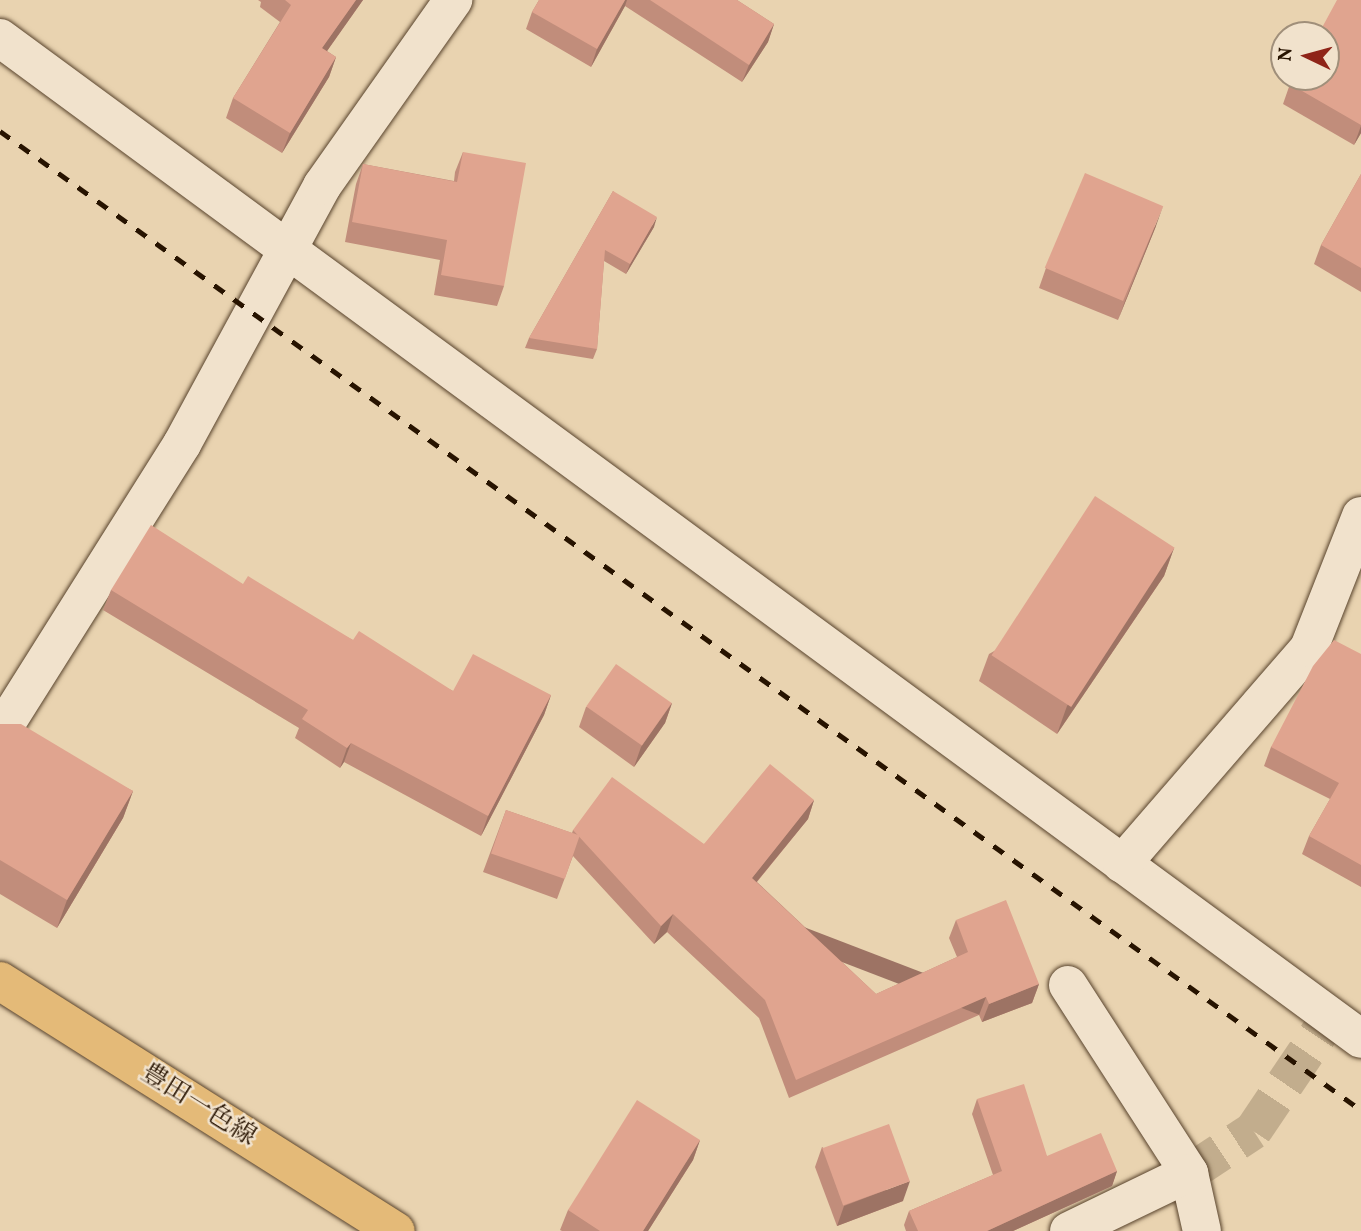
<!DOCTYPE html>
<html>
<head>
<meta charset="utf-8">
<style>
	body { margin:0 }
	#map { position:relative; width:1361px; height:1231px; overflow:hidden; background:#e9d3b0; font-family:Vollkorn,"Noto Serif JP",serif }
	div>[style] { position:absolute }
	.minor-tunnel>* { height:38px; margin-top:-19px; transform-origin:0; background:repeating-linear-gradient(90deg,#c2ad8d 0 38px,transparent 0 57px) }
	.roads { filter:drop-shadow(0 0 2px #58432c) drop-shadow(0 0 2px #58432c) }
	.minor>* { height:38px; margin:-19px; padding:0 19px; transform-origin:19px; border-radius:19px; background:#f1e2cc }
	.primary>* { height:38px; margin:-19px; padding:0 19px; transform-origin:19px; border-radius:19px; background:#e4ba78 }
	.rail>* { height:5px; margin-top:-2.5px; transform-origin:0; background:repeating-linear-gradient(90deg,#271300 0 12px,transparent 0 24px) }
	.wall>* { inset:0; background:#c18d7b }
	.shaded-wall>* { inset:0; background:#9d7364; transform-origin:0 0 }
	.building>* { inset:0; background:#e0a48f; transform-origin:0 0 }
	span { translate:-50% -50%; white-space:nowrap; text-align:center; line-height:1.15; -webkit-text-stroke:5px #f1e2cc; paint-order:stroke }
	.street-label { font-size:26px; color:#271300 }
	.north { position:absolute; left:1270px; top:21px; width:70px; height:70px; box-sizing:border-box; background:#f1e2cc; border:2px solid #a08f7a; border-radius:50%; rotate:275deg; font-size:19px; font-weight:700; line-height:28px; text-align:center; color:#271300 }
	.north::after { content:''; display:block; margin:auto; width:24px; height:32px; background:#8f2418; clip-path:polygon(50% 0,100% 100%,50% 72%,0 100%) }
</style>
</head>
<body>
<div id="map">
	<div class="minor-tunnel">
		<i style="left:1189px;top:1173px;width:77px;rotate:-33.3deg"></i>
		<i style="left:1253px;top:1131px;width:138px;rotate:-56deg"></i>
	</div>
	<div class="roads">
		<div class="minor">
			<i style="left:0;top:38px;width:1689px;rotate:36.33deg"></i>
			<i style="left:0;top:733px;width:342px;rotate:-57.8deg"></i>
			<i style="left:182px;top:444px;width:294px;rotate:-61.5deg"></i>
			<i style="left:322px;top:186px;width:228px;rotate:-54.8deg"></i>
			<i style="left:1122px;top:864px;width:286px;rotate:-49.1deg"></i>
			<i style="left:1309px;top:648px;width:142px;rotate:-68.5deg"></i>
			<i style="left:1068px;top:985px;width:224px;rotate:57.2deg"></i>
			<i style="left:1189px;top:1173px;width:59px;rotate:77.4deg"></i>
			<i style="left:1069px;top:1231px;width:133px;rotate:-25.8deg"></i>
		</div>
		<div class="primary">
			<i style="left:0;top:981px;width:468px;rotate:32.3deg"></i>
		</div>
	</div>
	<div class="rail">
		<i style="left:0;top:131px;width:1677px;rotate:35.73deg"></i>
	</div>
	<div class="wall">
		<i style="clip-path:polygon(258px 0,363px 0,327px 51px,336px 57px,329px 77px,282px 153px,226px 118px,233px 98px,280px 22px,260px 7px,261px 2px)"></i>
		<i style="clip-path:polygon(539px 0,737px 0,774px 24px,768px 42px,742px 82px,625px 6px,591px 67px,526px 29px,532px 12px)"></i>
		<i style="clip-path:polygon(1361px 0,1361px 133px,1354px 145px,1283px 104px,1290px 84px)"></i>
		<i style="clip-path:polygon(463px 152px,504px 286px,497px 306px,434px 295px,440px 260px,345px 242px,356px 184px,363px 164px,454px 181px,455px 172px)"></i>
		<i style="clip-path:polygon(1361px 174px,1361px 292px,1314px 264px,1321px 245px)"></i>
		<i style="clip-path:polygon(613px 191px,654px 227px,626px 274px,604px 261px,597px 349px,593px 359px,525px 348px,529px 338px)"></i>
		<i style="clip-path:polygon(1156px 226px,1118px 320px,1039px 288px,1046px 268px)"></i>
		<i style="clip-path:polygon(1174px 548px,1164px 576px,1057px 734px,979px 681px,989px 654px)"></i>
		<i style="clip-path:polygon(243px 584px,453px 691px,551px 695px,544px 715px,481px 836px,344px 762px,340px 768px,295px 738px,299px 728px,103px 610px,111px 590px)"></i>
		<i style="clip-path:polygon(1361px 654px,1361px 887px,1302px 854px,1309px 836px,1330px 799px,1264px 766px,1271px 747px)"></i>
		<i style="clip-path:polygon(672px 703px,665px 723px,634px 767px,579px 727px,586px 707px)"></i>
		<i style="clip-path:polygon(0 724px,133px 791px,123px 818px,57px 928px,0 894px)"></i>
		<i style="clip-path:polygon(814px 800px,808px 819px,757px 882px,876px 994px,957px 957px,949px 938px,956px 920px,1039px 984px,1032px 1003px,982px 1022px,979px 1015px,789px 1098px,759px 1018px,667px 932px,654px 944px,573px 856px,557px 899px,483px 872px,506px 810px,572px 833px,573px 830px,704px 844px)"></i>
		<i style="clip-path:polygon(977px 1099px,1047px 1156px,1117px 1171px,1112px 1186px,1013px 1231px,906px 1231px,904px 1225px,909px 1211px,993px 1175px,972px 1114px)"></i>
		<i style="clip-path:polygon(700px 1140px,693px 1160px,648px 1231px,562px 1231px,560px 1230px,568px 1210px)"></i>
		<i style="clip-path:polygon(822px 1147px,903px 1201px,837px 1226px,815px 1167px)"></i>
	</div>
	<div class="shaded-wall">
		<i style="clip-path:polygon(356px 0,363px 0,315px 68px,322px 48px)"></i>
		<i style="clip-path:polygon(625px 0,627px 0,625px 6px,591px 67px,597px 49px)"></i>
		<i style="clip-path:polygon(774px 24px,768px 42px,742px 82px,749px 65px)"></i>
		<i style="clip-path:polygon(336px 57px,329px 77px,282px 153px,290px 133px)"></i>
		<i style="clip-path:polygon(1361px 126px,1361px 133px,1354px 145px)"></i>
		<i style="clip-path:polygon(1163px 206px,1156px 226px,1118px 320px,1125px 301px)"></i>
		<i style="clip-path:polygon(657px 217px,654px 227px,626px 274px,630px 264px)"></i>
		<i style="clip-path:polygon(1174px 548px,1164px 576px,1057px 734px,1067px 706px)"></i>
		<i style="clip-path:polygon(551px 695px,544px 715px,481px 836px,488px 816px)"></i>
		<i style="clip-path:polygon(672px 703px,665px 723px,634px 767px,641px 747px)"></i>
		<i style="clip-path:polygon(351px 743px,344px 762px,340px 768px,347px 748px)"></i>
		<i style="clip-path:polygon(133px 791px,123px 818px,57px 928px,67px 900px)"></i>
		<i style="clip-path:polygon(814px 800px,808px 819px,745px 896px,752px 878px)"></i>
		<i style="clip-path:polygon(673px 914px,667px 932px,654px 944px,661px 926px)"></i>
		<i style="clip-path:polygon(1039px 984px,1032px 1003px,982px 1022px,989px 1004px)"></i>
		<i style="left:986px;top:997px;width:19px;height:207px;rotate:111deg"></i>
		<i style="clip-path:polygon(700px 1140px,693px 1160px,648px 1231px,643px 1231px)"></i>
		<i style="clip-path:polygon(1117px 1171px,1112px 1186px,1013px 1231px,987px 1231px)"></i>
		<i style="clip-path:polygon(910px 1181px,903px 1201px,837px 1226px,844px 1206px)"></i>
	</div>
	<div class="building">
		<i style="clip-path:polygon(285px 0,356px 0,322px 48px,336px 57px,290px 133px,233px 98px,291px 5px)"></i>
		<i style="clip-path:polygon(539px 0,625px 0,597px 49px,532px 12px)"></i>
		<i style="clip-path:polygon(650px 0,737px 0,774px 24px,749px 65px)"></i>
		<i style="clip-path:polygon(1337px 0,1361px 0,1361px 125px,1290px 84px,1294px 77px,1326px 77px,1326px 35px,1318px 35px)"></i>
		<i style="clip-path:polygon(463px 152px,526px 163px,504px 286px,441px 275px,447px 240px,352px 222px,363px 164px,457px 182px)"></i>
		<i style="left:1085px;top:173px;width:85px;height:103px;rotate:23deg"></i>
		<i style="clip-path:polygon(1361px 174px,1361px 268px,1321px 245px)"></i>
		<i style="clip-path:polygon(613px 191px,657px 217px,630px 264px,605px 250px,597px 349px,529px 338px)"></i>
		<i style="left:1095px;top:496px;width:95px;height:190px;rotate:33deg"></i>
		<i style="clip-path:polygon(151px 525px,243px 584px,248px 576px,353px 640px,359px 631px,453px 691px,473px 654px,551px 695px,488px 816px,351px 743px,347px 748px,302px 719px,308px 710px,111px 590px)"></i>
		<i style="clip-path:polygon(1334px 640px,1361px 654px,1361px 865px,1309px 836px,1339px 783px,1271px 747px,1313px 666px)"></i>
		<i style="left:616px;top:664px;width:68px;height:52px;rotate:35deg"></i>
		<i style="clip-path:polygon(0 724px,21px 724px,133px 791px,67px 900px,0 860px)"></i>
		<i style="clip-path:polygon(770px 764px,814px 800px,752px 878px,876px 994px,968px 952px,956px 920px,1006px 900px,1039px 984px,989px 1004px,986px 997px,796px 1080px,765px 1000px,673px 914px,661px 926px,573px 830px,612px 777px,704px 844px)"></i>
		<i style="left:506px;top:810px;width:78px;height:46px;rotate:19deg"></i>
		<i style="clip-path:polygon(1024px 1084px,1047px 1156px,1101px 1133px,1117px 1171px,987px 1231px,918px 1231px,909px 1211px,1002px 1171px,977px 1099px)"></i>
		<i style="clip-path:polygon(637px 1100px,700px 1140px,643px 1231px,600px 1231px,568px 1210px)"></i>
		<i style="left:889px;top:1124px;width:61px;height:71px;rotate:70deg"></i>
	</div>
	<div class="street-label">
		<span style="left:198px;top:1106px;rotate:32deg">豊田一色線</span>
	</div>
	<div class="north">N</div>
</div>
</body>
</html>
